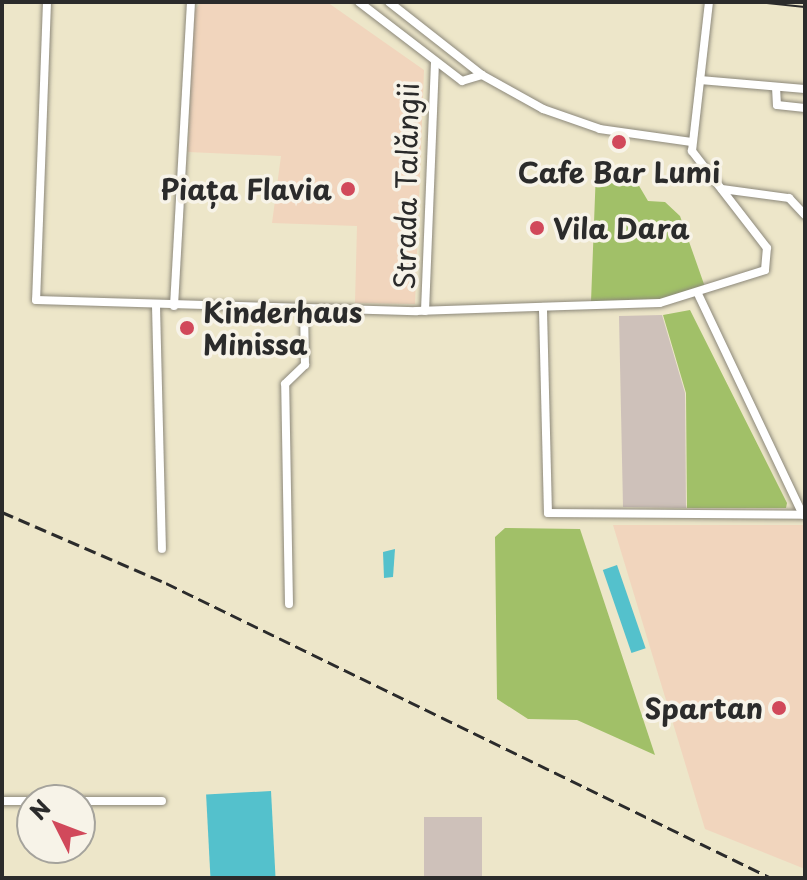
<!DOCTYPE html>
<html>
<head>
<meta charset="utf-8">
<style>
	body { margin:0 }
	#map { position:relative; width:807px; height:880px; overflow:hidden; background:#ede6c9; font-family:"Playpen Sans",sans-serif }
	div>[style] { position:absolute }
	.built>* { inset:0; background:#f1d5bd }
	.industrial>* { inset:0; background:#cec1ba; transform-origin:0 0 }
	.green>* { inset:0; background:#a1c068 }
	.water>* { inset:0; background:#54c1cc; transform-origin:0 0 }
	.roads { filter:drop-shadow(0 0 2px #8c887a) drop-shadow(0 0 2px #8c887a) }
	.minor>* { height:8px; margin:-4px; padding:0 4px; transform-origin:4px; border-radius:4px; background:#fff }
	.tram>* { height:2px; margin:-1px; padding:0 1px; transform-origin:1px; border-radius:1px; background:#2b2b2b }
	.rail>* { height:3px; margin-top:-1.5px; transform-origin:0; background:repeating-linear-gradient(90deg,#2b2b2b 0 12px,transparent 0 18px) }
	.dots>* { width:22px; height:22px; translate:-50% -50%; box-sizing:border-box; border:4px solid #f7f3e8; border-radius:50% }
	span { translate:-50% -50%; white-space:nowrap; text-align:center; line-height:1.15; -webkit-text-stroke:7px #f7f3e8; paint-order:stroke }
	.poi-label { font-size:28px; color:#2b2b2b; font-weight:700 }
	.right { translate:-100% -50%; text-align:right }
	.left { translate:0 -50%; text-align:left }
	.street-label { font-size:28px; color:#2b2b2b }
	.frame { position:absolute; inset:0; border:4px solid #2b2b2b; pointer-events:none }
	.north { position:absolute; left:16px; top:784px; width:80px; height:80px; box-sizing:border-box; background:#f7f3e8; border:2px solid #a5a39c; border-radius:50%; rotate:312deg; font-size:22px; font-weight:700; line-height:32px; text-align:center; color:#2b2b2b }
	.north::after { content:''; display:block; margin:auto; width:28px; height:36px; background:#d1495b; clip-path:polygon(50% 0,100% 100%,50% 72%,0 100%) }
</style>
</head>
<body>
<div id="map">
	<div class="built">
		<i style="clip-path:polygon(201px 2px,327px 2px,424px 70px,415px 304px,355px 303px,357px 226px,272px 223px,281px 156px,188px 152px,194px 12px)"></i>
		<i style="clip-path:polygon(613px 525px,805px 525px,805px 869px,705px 829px)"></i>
	</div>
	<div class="industrial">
		<i style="clip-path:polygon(662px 315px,685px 393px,686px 508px,623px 507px,619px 316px)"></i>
		<i style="left:482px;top:817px;width:61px;height:58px;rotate:90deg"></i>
	</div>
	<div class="green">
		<i style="clip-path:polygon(628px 167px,648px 201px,665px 202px,680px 216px,705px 287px,676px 299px,591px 302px,596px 170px)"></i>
		<i style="clip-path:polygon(690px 310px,787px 503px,786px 508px,687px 508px,686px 393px,663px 315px)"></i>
		<i style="clip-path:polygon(505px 528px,580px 529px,655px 755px,577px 720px,528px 719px,497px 699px,495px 537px)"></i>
	</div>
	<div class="water">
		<i style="clip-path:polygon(395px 549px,393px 577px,384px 578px,383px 552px)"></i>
		<i style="left:617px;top:565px;width:88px;height:15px;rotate:71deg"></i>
		<i style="left:271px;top:791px;width:87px;height:65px;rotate:87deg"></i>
	</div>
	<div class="roads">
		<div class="minor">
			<i style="left:47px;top:2px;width:298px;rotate:92.1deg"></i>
			<i style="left:36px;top:300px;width:380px;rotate:1.7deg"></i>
			<i style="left:416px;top:311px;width:244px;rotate:-1.9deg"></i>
			<i style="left:660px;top:303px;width:110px;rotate:-17.4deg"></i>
			<i style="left:765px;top:270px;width:22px;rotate:-85deg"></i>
			<i style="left:767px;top:248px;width:123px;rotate:-127.7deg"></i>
			<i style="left:692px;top:151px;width:150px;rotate:-83.5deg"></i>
			<i style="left:359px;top:2px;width:130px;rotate:37.5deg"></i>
			<i style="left:462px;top:81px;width:21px;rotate:-17deg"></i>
			<i style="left:389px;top:2px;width:118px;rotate:38.1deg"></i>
			<i style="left:482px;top:75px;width:70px;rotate:29.1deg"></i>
			<i style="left:543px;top:109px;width:60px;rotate:19.3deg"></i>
			<i style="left:600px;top:129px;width:92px;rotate:8.1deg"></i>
			<i style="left:700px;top:80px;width:105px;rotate:4.9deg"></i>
			<i style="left:776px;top:87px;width:18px;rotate:87deg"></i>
			<i style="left:777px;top:105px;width:28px;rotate:6deg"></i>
			<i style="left:722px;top:189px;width:68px;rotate:7.7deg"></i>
			<i style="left:789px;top:198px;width:23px;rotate:47deg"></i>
			<i style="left:699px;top:296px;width:242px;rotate:64.6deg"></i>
			<i style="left:156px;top:306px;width:243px;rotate:88.6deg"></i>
			<i style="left:174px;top:306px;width:304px;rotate:-86.8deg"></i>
			<i style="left:543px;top:310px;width:203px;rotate:88.6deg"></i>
			<i style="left:548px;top:513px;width:257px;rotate:0.4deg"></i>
			<i style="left:425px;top:311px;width:249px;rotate:-87.7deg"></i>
			<i style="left:289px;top:604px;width:220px;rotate:-91deg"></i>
			<i style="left:285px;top:384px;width:28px;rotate:-44deg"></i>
			<i style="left:305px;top:365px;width:57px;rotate:-91deg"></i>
			<i style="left:2px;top:801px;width:30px"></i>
			<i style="left:80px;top:801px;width:82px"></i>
		</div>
	</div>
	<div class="tram">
		<i style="left:757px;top:2px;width:48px;rotate:5.9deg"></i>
	</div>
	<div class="rail">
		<i style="left:2px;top:512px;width:179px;rotate:23.4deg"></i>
		<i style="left:166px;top:583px;width:673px;rotate:25.99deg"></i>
	</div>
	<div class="dots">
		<i style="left:619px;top:142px;background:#d1495b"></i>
		<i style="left:348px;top:189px;background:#d1495b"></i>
		<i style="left:537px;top:228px;background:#d1495b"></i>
		<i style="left:187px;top:328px;background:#d1495b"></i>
		<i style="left:779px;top:708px;background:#d1495b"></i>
	</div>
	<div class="poi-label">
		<span style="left:619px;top:172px">Cafe Bar Lumi</span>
		<span class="right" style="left:332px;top:189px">Piața Flavia</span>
		<span class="left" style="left:553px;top:228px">Vila Dara</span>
		<span class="left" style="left:203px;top:328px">Kinderhaus<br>Minissa</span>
		<span class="right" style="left:763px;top:708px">Spartan</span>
	</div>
	<div class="street-label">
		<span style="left:406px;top:186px;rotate:-89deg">Strada Talăngii</span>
	</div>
	<div class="frame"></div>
	<div class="north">N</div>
</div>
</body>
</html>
